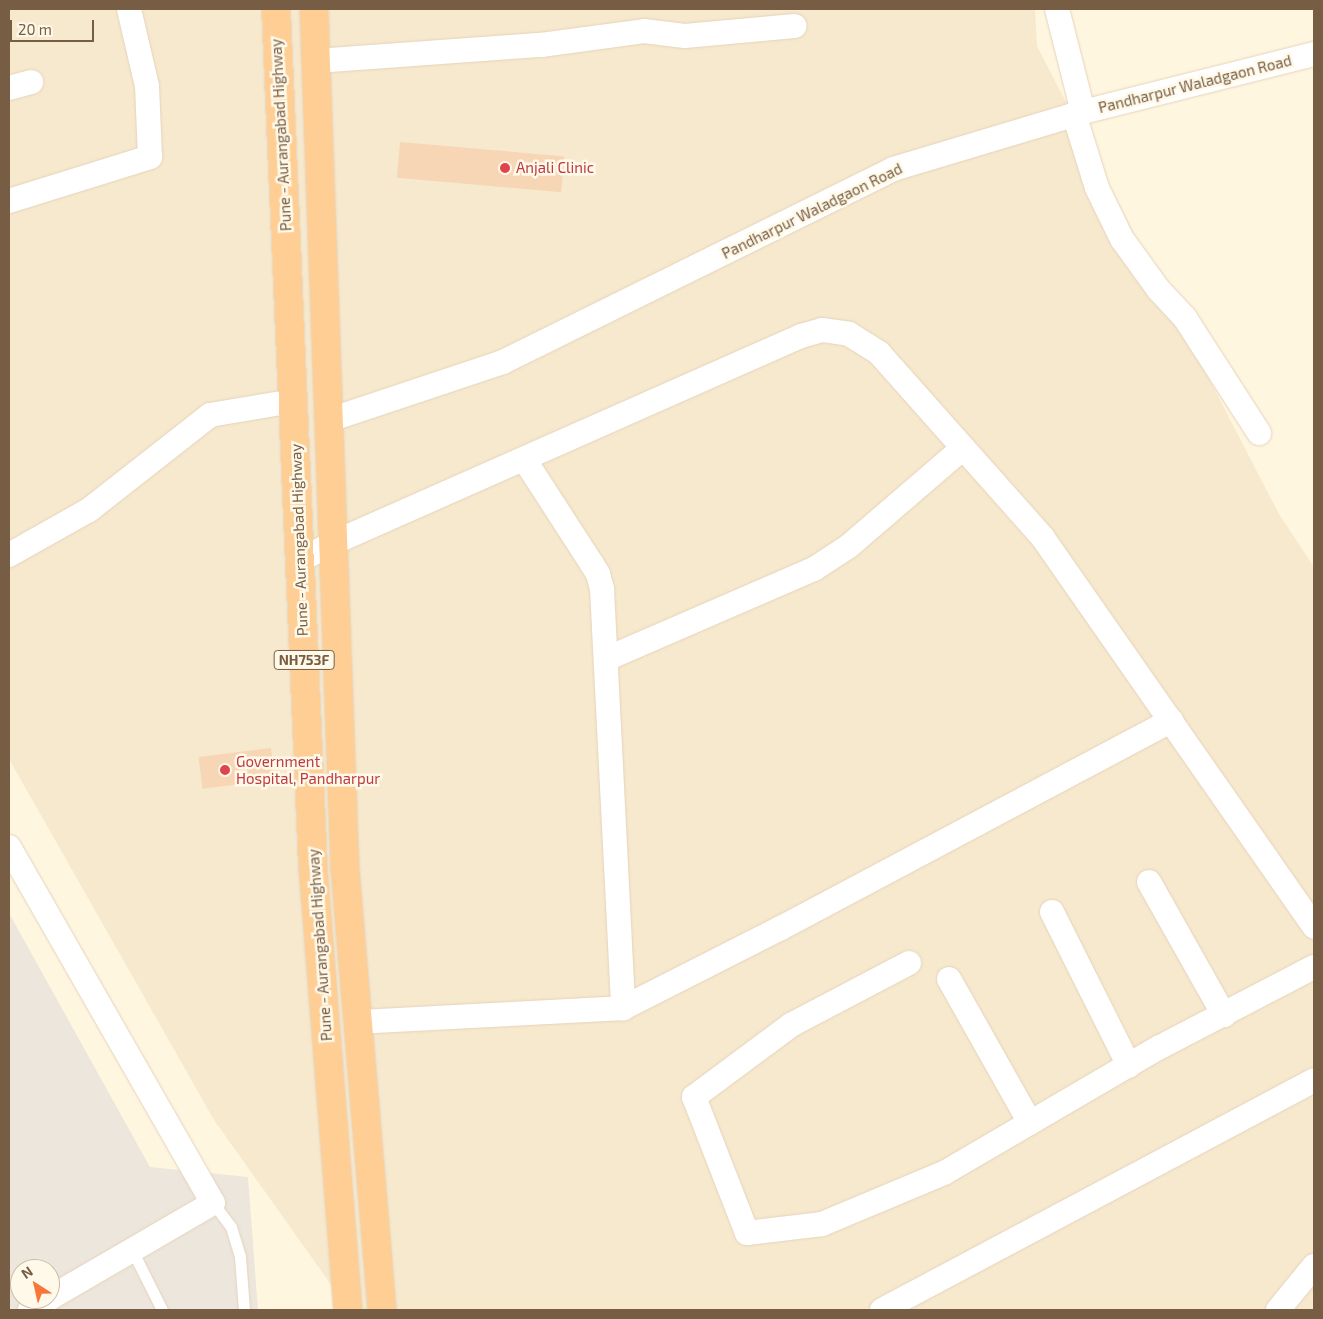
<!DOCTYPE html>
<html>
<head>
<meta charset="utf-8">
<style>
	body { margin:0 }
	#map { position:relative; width:1323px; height:1319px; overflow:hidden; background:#fff6e0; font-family:"Exo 2",sans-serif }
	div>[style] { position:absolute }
	.residential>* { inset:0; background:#f7e9ce }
	.industrial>* { inset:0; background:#ede6dc }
	.building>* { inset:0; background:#f7d6b5; transform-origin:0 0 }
	.roads { filter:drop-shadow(0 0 1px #e4d3bb) drop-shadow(0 0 1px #e4d3bb) }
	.service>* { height:11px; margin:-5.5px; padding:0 5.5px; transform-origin:5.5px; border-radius:5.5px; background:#fff }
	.minor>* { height:24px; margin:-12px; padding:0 12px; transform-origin:12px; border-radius:12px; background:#fff }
	.trunk>* { height:28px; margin:-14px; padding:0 14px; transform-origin:14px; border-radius:14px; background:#ffce94 }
	.dots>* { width:14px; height:14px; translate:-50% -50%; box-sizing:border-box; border:2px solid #fff9e9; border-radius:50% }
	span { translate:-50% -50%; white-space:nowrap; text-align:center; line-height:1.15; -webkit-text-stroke:5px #fff9e9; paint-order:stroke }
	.shield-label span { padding:1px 4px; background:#fff9e9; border:1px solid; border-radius:4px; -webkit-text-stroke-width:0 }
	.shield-label { font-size:14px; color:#785d45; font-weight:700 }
	.street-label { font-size:15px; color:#785d45 }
	.health-label { font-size:15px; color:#be3a42 }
	.left { translate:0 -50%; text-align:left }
	.frame { position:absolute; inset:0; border:10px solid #785d45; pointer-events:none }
	.north { position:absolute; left:10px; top:1259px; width:50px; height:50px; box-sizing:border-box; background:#fff9e9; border:1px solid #c9bba7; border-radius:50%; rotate:325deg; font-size:14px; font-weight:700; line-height:20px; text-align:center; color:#785d45 }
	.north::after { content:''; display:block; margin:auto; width:18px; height:22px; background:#f67738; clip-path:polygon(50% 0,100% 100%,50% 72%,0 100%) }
	.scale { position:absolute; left:10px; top:20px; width:84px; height:22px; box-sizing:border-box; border:2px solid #785d45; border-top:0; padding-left:6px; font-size:15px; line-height:18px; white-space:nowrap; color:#785d45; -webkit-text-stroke:4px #fff9e9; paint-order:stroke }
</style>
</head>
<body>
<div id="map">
	<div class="residential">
		<i style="clip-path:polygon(9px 9px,1035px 9px,1037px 46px,1279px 514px,1314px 567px,1314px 1310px,349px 1310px,214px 1120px,9px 759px)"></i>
	</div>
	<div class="industrial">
		<i style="clip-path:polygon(evenodd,9px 913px,150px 1167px,248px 1177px,258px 1310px,9px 1310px,9px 913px,20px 1269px,50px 1269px,50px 1299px,20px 1299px,20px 1269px)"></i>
	</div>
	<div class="building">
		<i style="left:400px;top:142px;width:165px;height:36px;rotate:5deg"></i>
		<i style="left:271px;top:748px;width:32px;height:73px;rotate:83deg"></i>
	</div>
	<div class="roads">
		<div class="service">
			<i style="left:213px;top:1203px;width:30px;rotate:53deg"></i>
			<i style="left:231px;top:1227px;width:31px;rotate:73deg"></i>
			<i style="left:240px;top:1257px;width:53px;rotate:85.7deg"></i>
			<i style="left:132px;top:1250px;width:67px;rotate:63.4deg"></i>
		</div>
		<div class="minor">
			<i style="left:1057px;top:9px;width:106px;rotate:75.8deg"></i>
			<i style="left:316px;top:61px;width:226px;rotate:-4.1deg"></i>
			<i style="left:541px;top:45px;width:104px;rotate:-7.7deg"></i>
			<i style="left:644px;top:31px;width:41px;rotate:7deg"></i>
			<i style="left:685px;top:36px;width:110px;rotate:-5.2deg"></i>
			<i style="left:9px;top:88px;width:23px;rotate:-15deg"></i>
			<i style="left:1074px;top:114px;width:77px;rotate:72.7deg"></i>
			<i style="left:1097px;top:188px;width:57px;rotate:63.9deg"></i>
			<i style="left:1122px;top:239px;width:62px;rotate:54.2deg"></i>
			<i style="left:1158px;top:289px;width:40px;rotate:47deg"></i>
			<i style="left:1185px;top:318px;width:137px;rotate:57.2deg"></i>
			<i style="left:9px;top:201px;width:148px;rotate:-17.3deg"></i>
			<i style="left:150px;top:157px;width:71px;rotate:-92.4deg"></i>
			<i style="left:147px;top:86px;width:79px;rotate:-103.2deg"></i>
			<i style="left:329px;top:420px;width:183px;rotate:-18.4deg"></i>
			<i style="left:503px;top:362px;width:435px;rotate:-26.3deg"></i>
			<i style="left:893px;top:169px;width:198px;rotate:-16.7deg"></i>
			<i style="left:1083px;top:112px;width:238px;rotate:-14.1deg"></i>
			<i style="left:524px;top:459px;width:125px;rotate:57.1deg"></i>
			<i style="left:592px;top:564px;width:12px;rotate:59deg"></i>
			<i style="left:598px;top:574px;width:16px;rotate:75deg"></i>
			<i style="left:602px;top:589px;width:420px;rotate:87.1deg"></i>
			<i style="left:9px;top:555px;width:92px;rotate:-29.4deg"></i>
			<i style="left:89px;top:510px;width:154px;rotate:-38.1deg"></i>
			<i style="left:210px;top:415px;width:84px;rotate:-9.6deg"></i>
			<i style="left:300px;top:560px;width:37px;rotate:-27deg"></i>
			<i style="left:333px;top:543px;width:512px;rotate:-23.86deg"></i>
			<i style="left:801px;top:336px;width:22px;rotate:-16deg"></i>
			<i style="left:822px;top:330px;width:27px;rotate:8deg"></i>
			<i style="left:849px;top:334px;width:36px;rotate:32deg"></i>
			<i style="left:879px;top:353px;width:247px;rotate:48.4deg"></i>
			<i style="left:1043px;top:538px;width:474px;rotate:55.1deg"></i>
			<i style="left:606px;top:659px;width:227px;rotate:-23.4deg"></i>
			<i style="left:814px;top:569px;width:42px;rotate:-33.3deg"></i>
			<i style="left:849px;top:546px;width:150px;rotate:-40.7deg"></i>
			<i style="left:9px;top:847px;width:410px;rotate:60.2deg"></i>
			<i style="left:213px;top:1203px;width:189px;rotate:149.8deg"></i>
			<i style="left:1149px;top:882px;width:153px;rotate:60.6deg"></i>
			<i style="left:1052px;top:912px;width:172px;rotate:63.4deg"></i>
			<i style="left:909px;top:963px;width:133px;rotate:152.3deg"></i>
			<i style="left:791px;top:1025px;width:121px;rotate:143.4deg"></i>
			<i style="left:694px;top:1097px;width:146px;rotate:68.7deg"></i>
			<i style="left:747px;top:1233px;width:76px;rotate:-6.8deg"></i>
			<i style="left:822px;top:1224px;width:132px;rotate:-22.7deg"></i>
			<i style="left:944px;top:1173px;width:250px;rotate:-30.3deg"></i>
			<i style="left:1160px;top:1047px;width:174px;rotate:-27.5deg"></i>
			<i style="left:949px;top:979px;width:165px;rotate:60.6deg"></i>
			<i style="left:358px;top:1022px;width:265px;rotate:-3deg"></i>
			<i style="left:623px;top:1008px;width:177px;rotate:-26.9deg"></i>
			<i style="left:781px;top:928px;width:442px;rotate:-28deg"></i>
			<i style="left:30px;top:1310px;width:22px;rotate:-30deg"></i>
			<i style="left:882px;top:1310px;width:489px;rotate:-28deg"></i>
			<i style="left:1278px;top:1310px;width:57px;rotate:-50.7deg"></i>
		</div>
		<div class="trunk">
			<i style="left:276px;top:9px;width:859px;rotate:87.53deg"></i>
			<i style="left:313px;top:867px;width:444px;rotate:85.5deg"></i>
			<i style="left:314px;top:9px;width:861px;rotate:87.94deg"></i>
			<i style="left:345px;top:869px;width:443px;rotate:85.2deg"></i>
		</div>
	</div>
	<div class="dots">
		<i style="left:505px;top:168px;background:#e0444e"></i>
		<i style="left:225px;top:770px;background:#e0444e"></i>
	</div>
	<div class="shield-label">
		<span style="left:304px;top:660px">NH753F</span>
	</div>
	<div class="street-label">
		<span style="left:1195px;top:84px;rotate:-14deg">Pandharpur Waladgaon Road</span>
		<span style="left:281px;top:135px;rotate:-93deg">Pune - Aurangabad Highway</span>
		<span style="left:812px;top:211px;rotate:-26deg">Pandharpur Waladgaon Road</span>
		<span style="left:299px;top:540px;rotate:-92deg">Pune - Aurangabad Highway</span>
		<span style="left:320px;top:945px;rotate:-94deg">Pune - Aurangabad Highway</span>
	</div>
	<div class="health-label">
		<span class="left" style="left:516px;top:168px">Anjali Clinic</span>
		<span class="left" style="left:236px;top:770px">Government<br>Hospital, Pandharpur</span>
	</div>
	<div class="frame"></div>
	<div class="north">N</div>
	<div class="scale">20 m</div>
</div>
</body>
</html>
